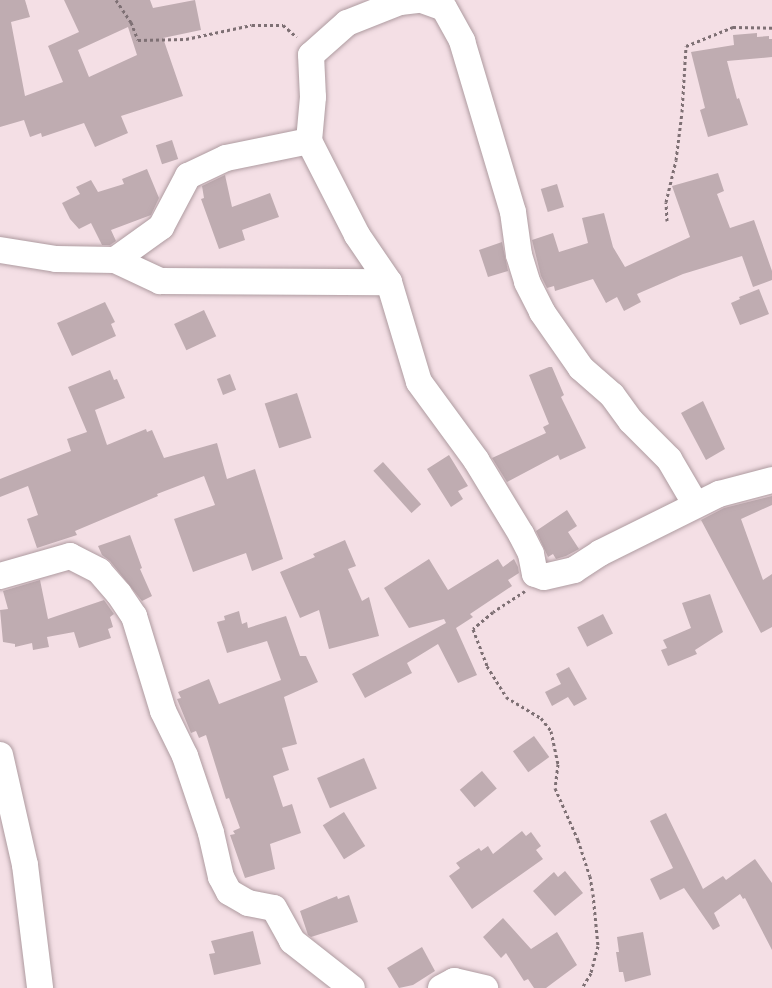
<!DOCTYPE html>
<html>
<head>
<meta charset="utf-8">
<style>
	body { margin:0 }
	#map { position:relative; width:772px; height:988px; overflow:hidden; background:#f4dfe5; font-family:Roboto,sans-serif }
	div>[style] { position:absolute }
	.building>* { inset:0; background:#bfacb1; transform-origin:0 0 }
	.path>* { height:3px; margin-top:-1.5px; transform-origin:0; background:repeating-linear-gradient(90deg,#7e7074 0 3px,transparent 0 6px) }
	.roads { filter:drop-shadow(0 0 2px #ae9ba0) drop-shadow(0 0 2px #ae9ba0) }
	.minor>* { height:26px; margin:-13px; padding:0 13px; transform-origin:13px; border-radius:13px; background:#fff }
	span { translate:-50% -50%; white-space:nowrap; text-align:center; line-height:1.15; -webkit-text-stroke:4.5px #f4dfe5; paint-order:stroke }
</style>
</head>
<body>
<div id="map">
	<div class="building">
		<i style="clip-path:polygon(evenodd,0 0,25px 0,30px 17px,11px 22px,25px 96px,63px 82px,48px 46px,79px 32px,64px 0,150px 0,153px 8px,195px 0,201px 30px,163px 38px,183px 96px,121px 116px,128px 133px,95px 147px,84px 123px,42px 137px,41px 133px,30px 137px,24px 120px,0 127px,0 0,128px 27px,137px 55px,89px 77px,78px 50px,128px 27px)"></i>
		<i style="clip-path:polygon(757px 33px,757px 37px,769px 36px,769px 39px,772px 39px,772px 57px,727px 61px,737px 99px,739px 98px,748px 125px,708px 137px,700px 110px,705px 108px,691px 52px,734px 45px,733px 35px)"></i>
		<i style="left:172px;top:140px;width:20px;height:17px;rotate:72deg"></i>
		<i style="clip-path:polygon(147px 169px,159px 198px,151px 215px,111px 230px,116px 241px,110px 245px,102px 245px,91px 223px,79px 229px,70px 219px,62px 203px,80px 194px,76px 187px,91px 180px,98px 192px,124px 184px,122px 179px)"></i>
		<i style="clip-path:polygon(718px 173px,724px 191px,717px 194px,730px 228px,754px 220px,772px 271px,772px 280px,753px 287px,742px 256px,683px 274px,637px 294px,641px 302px,624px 311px,617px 297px,606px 303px,593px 279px,555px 291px,554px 286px,547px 288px,541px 276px,532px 240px,553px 233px,559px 252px,588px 243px,582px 218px,604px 213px,613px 247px,625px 267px,690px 237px,672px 186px)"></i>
		<i style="clip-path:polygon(225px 175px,232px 207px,270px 193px,279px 217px,242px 230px,245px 240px,219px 249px,201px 199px,204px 198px,202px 186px)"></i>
		<i style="left:557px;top:184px;width:24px;height:17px;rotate:73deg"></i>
		<i style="clip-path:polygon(502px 242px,508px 271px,488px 277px,479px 250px)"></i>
		<i style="clip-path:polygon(759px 289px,769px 314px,740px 325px,731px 303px,740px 299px,739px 297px)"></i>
		<i style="clip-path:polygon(105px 302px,115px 322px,111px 324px,116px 336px,72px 356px,57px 323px)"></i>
		<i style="left:204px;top:310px;width:29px;height:33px;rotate:65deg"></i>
		<i style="clip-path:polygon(549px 367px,552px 367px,564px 395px,561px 397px,586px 448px,560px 460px,558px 455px,507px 482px,492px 458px,546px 433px,543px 427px,549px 424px,529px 375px)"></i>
		<i style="clip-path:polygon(110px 370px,114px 380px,117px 379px,125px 398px,95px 410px,107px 445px,146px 429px,147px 432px,152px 430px,164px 458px,217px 443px,227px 479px,255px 469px,283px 559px,252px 571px,246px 553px,193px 572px,174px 519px,215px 505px,204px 476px,157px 494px,158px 496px,75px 531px,77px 535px,37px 548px,27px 519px,38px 515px,28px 486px,0 497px,0 479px,71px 451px,67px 439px,87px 432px,68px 387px)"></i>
		<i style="left:230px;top:374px;width:17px;height:14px;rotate:69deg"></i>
		<i style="left:297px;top:393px;width:47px;height:34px;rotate:72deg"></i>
		<i style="clip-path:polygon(703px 401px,725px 449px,706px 460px,681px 413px)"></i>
		<i style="clip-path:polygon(449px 455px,468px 486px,458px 491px,463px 499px,451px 507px,427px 469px)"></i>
		<i style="left:383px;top:462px;width:57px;height:13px;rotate:48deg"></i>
		<i style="clip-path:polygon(772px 496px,772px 505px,741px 519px,763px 580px,772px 574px,772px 627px,761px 633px,701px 520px,724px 508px)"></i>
		<i style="clip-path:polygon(567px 510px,577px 526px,568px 532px,579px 549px,566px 556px,556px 559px,553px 554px,548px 557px,536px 531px)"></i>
		<i style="clip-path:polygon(130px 535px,142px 568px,140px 569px,152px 596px,142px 601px,110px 561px,102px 555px,98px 546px)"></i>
		<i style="clip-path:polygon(345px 540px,356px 566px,348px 569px,362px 601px,369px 597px,379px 636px,329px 649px,319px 610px,300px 618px,280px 572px,315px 557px,313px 554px)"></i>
		<i style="clip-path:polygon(429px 559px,448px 590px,498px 559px,503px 567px,514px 559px,518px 567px,519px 573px,508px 580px,512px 586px,470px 614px,473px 617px,456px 628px,477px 675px,458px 683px,438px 644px,407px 663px,412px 673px,365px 698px,352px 674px,446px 623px,444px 619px,409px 628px,384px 588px)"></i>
		<i style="clip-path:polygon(40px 580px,48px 619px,104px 600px,114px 614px,110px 617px,113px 627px,108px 629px,111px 638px,79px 648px,74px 632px,47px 637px,49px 647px,33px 650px,32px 643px,15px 647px,15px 644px,3px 642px,0 610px,8px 609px,3px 591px)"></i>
		<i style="clip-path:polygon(710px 594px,723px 632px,695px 650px,697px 654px,668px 666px,661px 650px,667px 648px,663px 640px,691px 628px,682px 603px)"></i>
		<i style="clip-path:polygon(239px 611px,242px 624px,247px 622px,248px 628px,286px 616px,300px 656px,306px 656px,318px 682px,284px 697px,297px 744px,282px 748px,289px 770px,273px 776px,283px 807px,292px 804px,301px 833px,270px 844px,275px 869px,245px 878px,230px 835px,235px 834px,233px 831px,240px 828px,229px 798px,226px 799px,206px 735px,199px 738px,196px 731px,191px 733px,177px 699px,181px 698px,178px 692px,209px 679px,219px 704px,281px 680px,267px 641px,227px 653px,217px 622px,225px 620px,224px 616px)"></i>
		<i style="left:603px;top:614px;width:22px;height:29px;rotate:63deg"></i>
		<i style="clip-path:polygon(569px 667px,587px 699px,574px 706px,568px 697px,552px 706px,545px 692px,561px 684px,556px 674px)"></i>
		<i style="left:534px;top:736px;width:26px;height:26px;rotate:54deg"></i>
		<i style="left:364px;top:758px;width:33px;height:51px;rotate:67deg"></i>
		<i style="left:482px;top:771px;width:23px;height:29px;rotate:50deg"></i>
		<i style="left:344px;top:812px;width:40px;height:25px;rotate:58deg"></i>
		<i style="clip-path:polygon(666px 813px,703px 889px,723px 876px,726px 880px,755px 859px,772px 883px,772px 950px,745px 898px,743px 899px,740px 894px,714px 913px,720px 926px,713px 930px,684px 888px,660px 900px,650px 879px,673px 868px,650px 821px)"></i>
		<i style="clip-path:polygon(522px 831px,526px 836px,531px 832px,541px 846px,536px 850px,543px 859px,472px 909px,449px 876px,460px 868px,456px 863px,479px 848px,481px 851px,488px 846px,493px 854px)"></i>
		<i style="clip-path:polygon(565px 871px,583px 893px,555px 916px,533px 891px,554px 872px,558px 877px)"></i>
		<i style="clip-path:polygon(349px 895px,358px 922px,311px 937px,308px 935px,300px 911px,337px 896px,338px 899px)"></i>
		<i style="clip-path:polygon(503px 918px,531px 949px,557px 932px,577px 965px,546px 988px,534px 988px,528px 979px,524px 981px,506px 953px,501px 958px,483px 937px)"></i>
		<i style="clip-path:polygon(253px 931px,261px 964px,214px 975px,209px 954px,215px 953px,211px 941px)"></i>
		<i style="clip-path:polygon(643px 932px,651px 975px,625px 982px,623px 972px,619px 972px,616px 952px,619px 952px,617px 937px)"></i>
		<i style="clip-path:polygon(422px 947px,435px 971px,413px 985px,399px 988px,387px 968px)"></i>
	</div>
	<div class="path">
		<i style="left:116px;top:0;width:27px;rotate:56deg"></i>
		<i style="left:131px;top:22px;width:19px;rotate:69deg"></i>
		<i style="left:138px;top:40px;width:48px;rotate:-1.2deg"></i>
		<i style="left:186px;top:39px;width:67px;rotate:-12deg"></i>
		<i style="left:252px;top:25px;width:31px"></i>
		<i style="left:283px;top:25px;width:18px;rotate:41deg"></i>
		<i style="left:667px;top:221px;width:19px;rotate:-93deg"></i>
		<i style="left:666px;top:202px;width:43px;rotate:-76.6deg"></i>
		<i style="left:676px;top:160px;width:48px;rotate:-82.9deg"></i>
		<i style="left:682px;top:112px;width:66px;rotate:-86.5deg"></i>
		<i style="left:686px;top:46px;width:51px;rotate:-22deg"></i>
		<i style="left:733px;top:27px;width:39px;rotate:1deg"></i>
		<i style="left:525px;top:591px;width:38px;rotate:147deg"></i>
		<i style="left:493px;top:612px;width:26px;rotate:140deg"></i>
		<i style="left:473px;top:629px;width:40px;rotate:69deg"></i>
		<i style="left:487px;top:666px;width:36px;rotate:58deg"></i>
		<i style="left:506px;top:697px;width:41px;rotate:31deg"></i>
		<i style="left:541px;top:718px;width:16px;rotate:52deg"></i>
		<i style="left:551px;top:731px;width:34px;rotate:78deg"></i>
		<i style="left:558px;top:764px;width:24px;rotate:97deg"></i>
		<i style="left:555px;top:788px;width:57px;rotate:66.1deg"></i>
		<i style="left:578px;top:840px;width:38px;rotate:72deg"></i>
		<i style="left:590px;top:876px;width:18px;rotate:81deg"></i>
		<i style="left:593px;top:894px;width:52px;rotate:84.5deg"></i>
		<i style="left:598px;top:946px;width:28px;rotate:105deg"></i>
		<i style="left:591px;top:973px;width:17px;rotate:121deg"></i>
	</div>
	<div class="roads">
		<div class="minor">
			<i style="left:417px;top:0;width:17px;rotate:173deg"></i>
			<i style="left:400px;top:2px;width:57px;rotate:158.4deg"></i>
			<i style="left:347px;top:23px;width:48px;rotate:138.4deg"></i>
			<i style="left:311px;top:55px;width:42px;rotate:87.3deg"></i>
			<i style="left:313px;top:97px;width:44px;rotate:95.2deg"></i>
			<i style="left:309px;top:141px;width:106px;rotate:62.9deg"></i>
			<i style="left:357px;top:235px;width:57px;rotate:55.8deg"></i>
			<i style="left:389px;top:282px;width:104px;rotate:73.3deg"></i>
			<i style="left:419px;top:382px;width:97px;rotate:53.8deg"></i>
			<i style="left:476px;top:460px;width:87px;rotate:58.7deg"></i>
			<i style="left:521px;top:534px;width:22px;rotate:63deg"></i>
			<i style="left:531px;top:554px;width:20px;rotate:79deg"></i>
			<i style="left:535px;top:574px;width:9px;rotate:18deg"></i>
			<i style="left:544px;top:577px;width:31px;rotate:-13deg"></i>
			<i style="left:574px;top:570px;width:31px;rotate:-33deg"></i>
			<i style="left:600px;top:553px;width:133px;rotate:-26.4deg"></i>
			<i style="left:719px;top:494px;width:55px;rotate:-14.8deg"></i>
			<i style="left:422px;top:0;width:23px;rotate:20deg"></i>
			<i style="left:444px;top:8px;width:38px;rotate:61deg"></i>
			<i style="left:462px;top:41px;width:178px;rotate:73.4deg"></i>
			<i style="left:513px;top:212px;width:43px;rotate:82.1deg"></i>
			<i style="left:519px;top:255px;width:28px;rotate:73deg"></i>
			<i style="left:527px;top:282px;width:34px;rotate:63deg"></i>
			<i style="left:542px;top:312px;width:68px;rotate:55.1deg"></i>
			<i style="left:581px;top:368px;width:41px;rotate:41.1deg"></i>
			<i style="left:612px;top:395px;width:32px;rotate:54deg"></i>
			<i style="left:631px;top:421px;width:54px;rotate:45deg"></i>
			<i style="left:669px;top:459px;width:53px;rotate:59.6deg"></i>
			<i style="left:0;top:250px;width:57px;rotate:9.1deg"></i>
			<i style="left:56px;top:259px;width:59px;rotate:1deg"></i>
			<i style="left:115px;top:260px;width:50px;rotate:25deg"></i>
			<i style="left:160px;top:281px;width:229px;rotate:0.3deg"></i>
			<i style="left:115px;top:260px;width:57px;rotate:-35.7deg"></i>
			<i style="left:161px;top:227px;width:58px;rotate:-62.1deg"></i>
			<i style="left:188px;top:176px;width:42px;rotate:-25.3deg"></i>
			<i style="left:226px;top:158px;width:85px;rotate:-11.6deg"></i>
			<i style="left:0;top:576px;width:73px;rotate:-15.9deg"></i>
			<i style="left:70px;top:556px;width:33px;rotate:27deg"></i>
			<i style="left:99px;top:571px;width:30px;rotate:49deg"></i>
			<i style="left:119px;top:594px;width:27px;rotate:56deg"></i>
			<i style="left:134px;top:616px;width:99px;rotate:73deg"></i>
			<i style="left:163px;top:711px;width:50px;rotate:63.9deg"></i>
			<i style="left:185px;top:756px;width:81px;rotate:71.3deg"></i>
			<i style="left:211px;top:833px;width:45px;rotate:77.2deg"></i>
			<i style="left:221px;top:877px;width:17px;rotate:62deg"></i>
			<i style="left:229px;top:892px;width:22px;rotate:30deg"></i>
			<i style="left:248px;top:903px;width:26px;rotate:11deg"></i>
			<i style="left:274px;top:908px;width:38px;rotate:61deg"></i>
			<i style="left:292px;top:941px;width:76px;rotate:38.1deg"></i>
			<i style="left:0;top:755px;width:113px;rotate:77.2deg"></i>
			<i style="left:25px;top:865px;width:124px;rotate:83deg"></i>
			<i style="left:441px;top:988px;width:15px;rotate:-28deg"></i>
			<i style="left:454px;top:981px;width:32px;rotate:13deg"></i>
		</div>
	</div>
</div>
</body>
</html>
